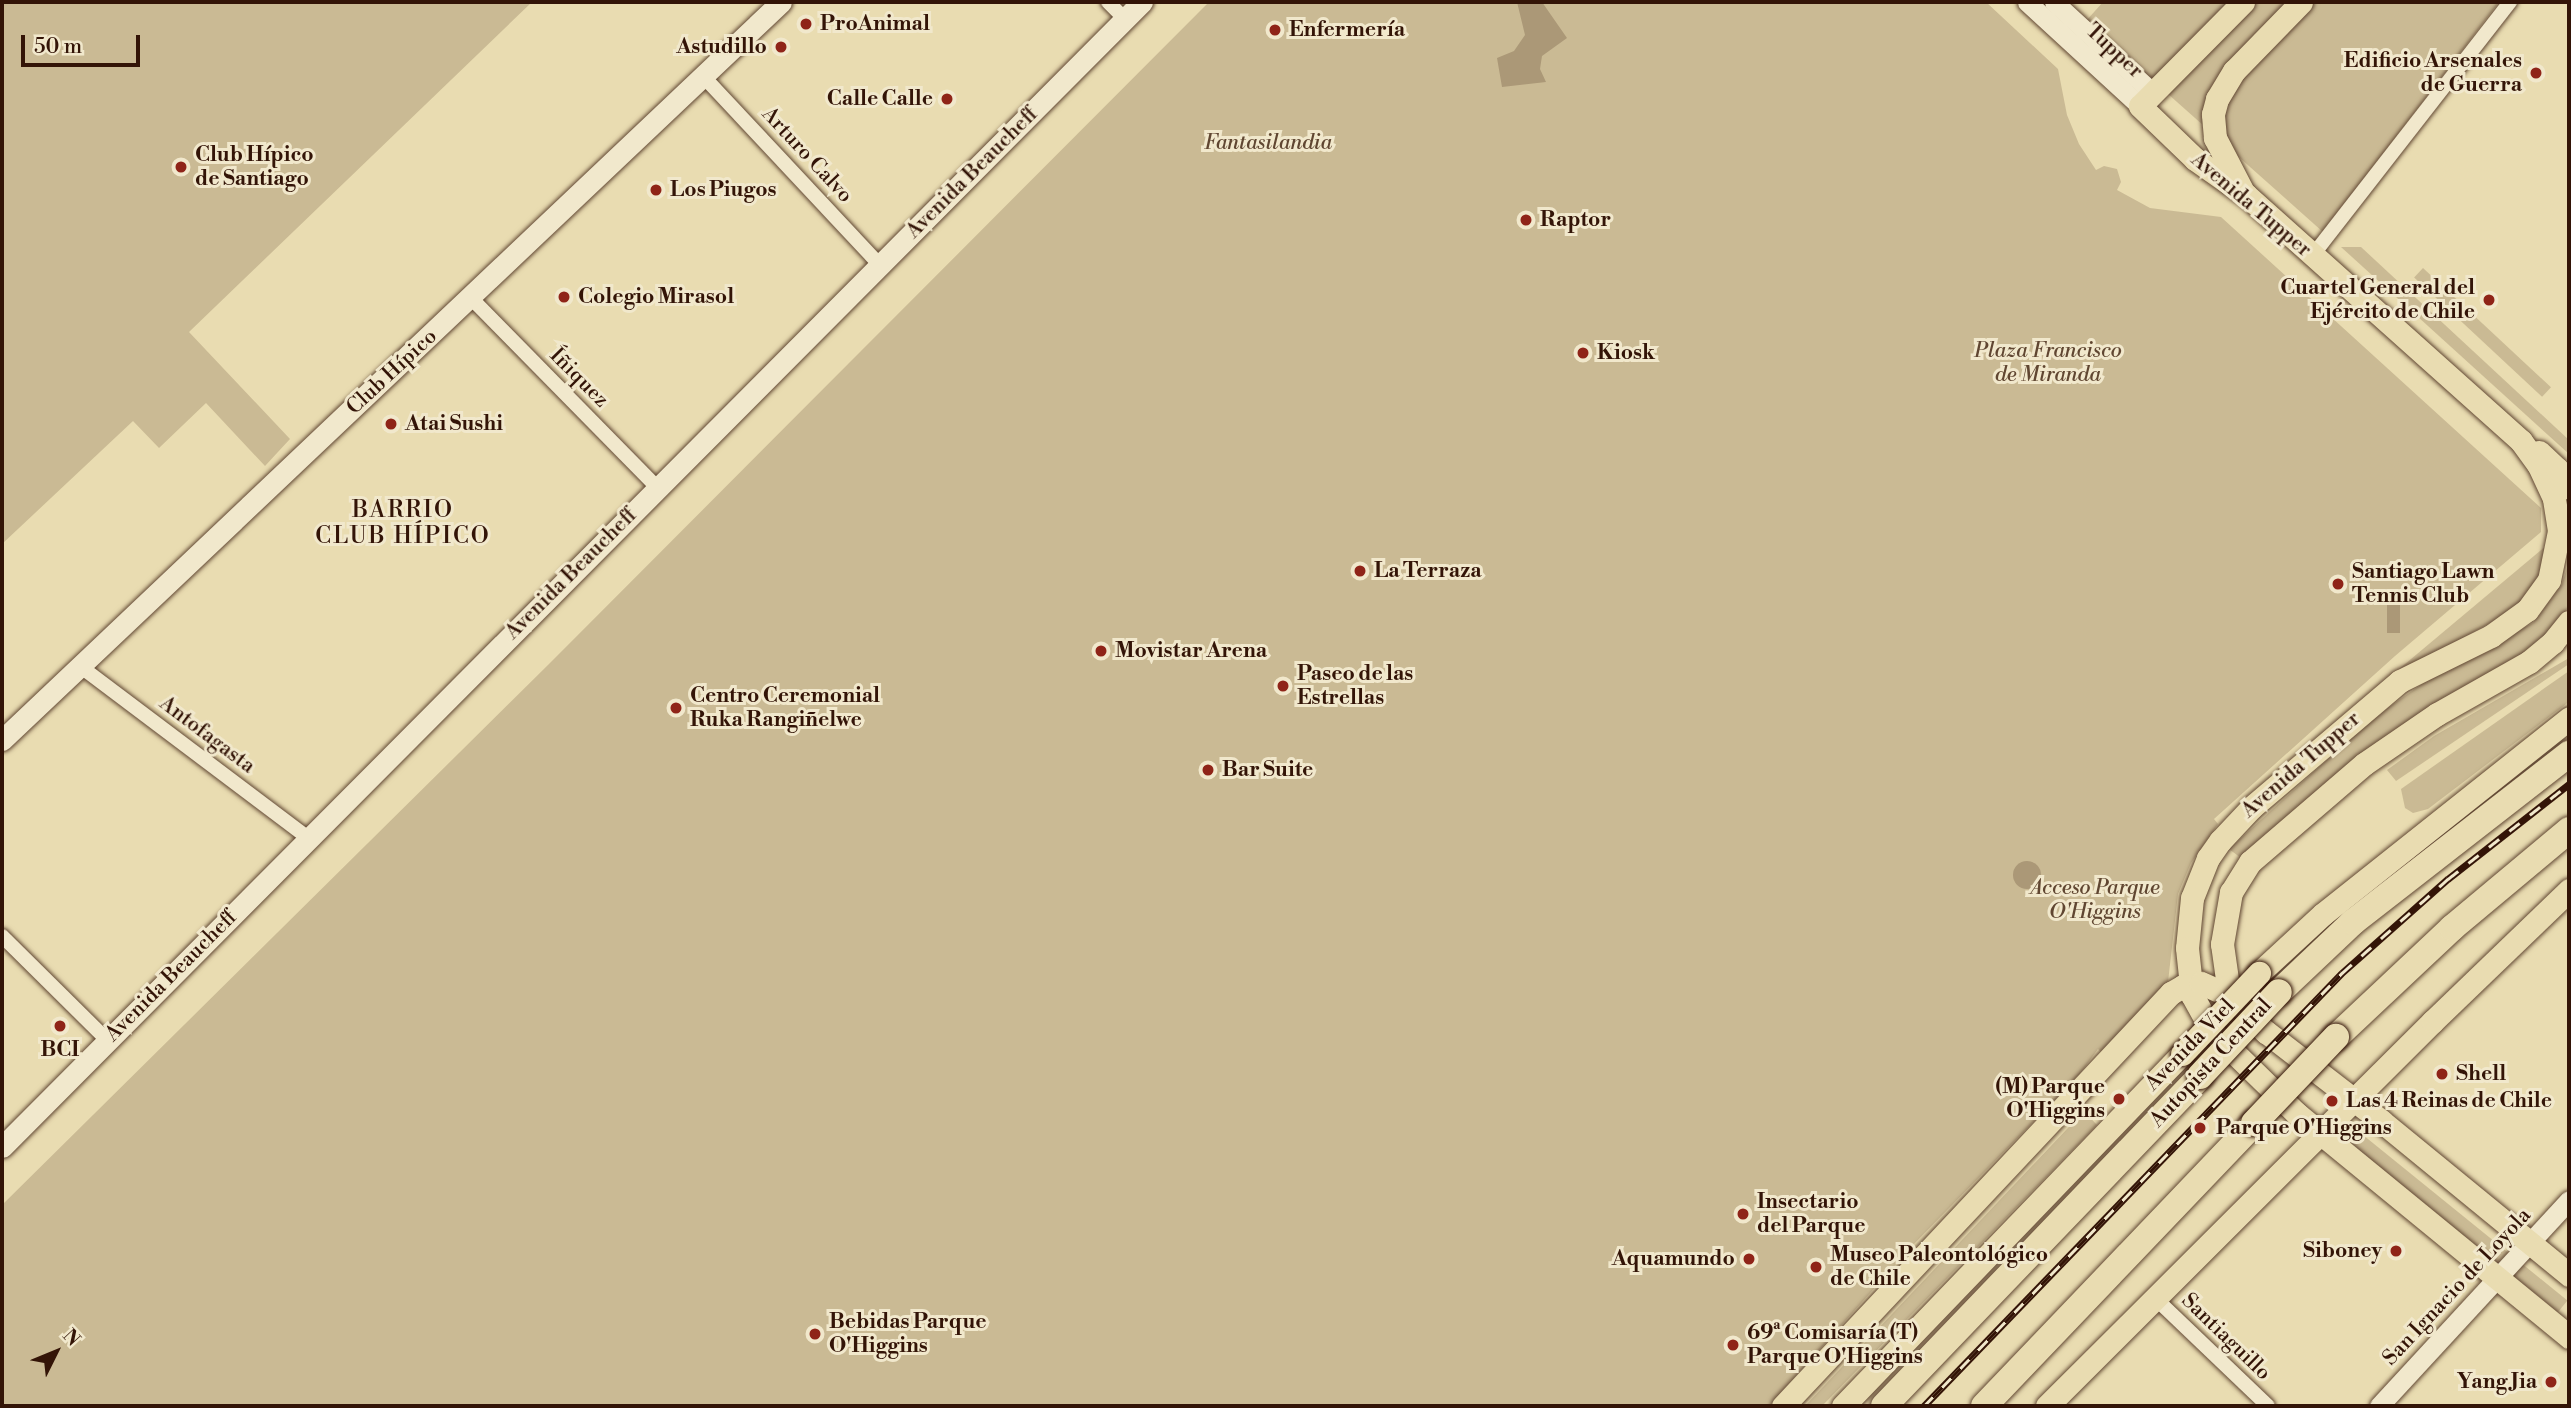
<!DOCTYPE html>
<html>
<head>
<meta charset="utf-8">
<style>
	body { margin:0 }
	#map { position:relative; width:2571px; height:1408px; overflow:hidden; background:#e9dcb1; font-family:"Libre Bodoni",serif }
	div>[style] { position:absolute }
	.green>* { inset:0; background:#caba94; transform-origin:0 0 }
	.water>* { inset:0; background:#ab9877; transform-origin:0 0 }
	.round { border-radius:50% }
	.roads { filter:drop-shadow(0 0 2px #604632) drop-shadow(0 0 2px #604632) }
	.minor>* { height:14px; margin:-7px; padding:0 7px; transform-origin:7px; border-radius:7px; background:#f1e8cc }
	.tertiary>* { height:19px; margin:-9.5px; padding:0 9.5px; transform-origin:9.5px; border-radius:9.5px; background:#f1e8cc }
	.secondary>* { height:21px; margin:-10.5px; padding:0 10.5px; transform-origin:10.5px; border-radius:10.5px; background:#f1e8cc }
	.primary>* { height:23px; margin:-11.5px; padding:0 11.5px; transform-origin:11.5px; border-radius:11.5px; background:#e9dcb1 }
	.motorway>* { height:26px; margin:-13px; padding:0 13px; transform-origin:13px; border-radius:13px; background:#e9dcb1 }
	.rail>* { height:7px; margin-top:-3.5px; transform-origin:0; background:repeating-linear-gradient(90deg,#f1e8cc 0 13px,#331407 0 26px); box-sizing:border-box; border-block:2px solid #331407 }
	.bridges { filter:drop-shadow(0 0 2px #331407) drop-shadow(0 0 2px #331407) }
	.primary-bridge>* { height:23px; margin:-11.5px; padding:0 11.5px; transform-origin:11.5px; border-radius:11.5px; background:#e9dcb1 }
	.motorway-bridge>* { height:26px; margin:-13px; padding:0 13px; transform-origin:13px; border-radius:13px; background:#e9dcb1 }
	.dots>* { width:19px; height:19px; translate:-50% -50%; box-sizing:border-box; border:4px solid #f1e8cc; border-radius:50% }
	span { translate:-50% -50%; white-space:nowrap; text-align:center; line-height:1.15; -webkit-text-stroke:6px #f1e8cc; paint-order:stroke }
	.poi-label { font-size:21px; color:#331407; font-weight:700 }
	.left { translate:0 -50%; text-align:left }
	.right { translate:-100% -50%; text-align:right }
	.street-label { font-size:21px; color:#331407 }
	.park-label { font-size:21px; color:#604631; font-style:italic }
	.neighbourhood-label { font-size:23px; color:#331407; letter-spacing:2px }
	.frame { position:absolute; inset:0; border:4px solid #331407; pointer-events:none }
	.north { position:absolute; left:21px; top:1317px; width:70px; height:70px; -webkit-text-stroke:5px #f1e8cc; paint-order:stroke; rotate:47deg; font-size:19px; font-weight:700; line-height:28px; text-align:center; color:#331407 }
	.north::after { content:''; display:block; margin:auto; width:24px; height:32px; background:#331407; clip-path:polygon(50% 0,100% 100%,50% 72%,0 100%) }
	.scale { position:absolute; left:21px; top:35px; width:119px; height:32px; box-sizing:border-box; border:4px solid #331407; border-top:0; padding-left:9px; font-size:21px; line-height:24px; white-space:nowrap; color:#331407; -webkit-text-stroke:5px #f1e8cc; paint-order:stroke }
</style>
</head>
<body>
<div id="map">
	<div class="green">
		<i style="clip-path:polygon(2px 2px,532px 2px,189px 332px,290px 439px,265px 466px,206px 403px,159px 448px,133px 421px,2px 544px)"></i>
		<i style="clip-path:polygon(1209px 2px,1986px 2px,2058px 69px,2067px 115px,2079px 144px,2096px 170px,2104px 166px,2117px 169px,2121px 182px,2117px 190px,2150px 208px,2221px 217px,2541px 508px,2541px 532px,2395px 656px,2214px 819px,2218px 824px,2191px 863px,2178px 894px,2168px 982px,2103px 1054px,2098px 1049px,2079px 1075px,1913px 1245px,1769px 1406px,2px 1406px,2px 1205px,549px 664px)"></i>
		<i style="clip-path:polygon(2103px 2px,2499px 2px,2323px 232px,2086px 21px)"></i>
		<i style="clip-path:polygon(2341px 247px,2361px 247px,2569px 440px,2569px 454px)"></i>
		<i style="left:2423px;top:268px;width:175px;height:13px;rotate:43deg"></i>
		<i style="clip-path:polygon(2553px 540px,2530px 595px,2499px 618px,2386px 680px)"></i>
		<i style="clip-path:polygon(2569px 561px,2569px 606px,2545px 639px,2241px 858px,2229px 849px,2372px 719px,2435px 675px,2533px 623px,2562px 584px)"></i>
		<i style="clip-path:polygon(2569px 658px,2569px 664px,2396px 781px,2387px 770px,2434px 736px)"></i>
		<i style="clip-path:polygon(2569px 671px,2569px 701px,2566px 704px,2428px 809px,2413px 813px,2405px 808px,2401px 789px)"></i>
		<i style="clip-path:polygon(2084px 1111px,2097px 1125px,1822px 1406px,1805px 1406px)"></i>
		<i style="left:2342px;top:1118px;width:290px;height:15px;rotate:39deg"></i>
	</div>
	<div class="water">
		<i style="clip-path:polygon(1517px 2px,1542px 2px,1567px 38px,1542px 56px,1540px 69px,1546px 82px,1502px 87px,1497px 58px,1514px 51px,1525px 35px)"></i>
		<i style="left:2387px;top:598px;width:13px;height:35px"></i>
		<i class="round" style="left:2013px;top:861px;width:28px;height:28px"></i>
	</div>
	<div class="roads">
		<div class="minor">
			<i style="left:1108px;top:2px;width:24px;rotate:45deg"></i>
			<i style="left:703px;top:76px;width:259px;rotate:46.9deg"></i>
			<i style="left:2313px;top:255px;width:321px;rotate:-52.1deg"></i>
			<i style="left:471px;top:298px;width:267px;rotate:45.5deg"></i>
			<i style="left:80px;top:666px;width:286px;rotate:37deg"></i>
			<i style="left:2px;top:936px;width:148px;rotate:44.7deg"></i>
			<i style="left:2155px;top:1298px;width:156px;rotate:43.7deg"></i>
		</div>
		<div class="tertiary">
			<i style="left:2027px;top:2px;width:154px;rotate:42.6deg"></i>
			<i style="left:2054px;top:2px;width:133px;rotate:42.6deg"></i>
			<i style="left:2379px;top:1406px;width:280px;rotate:-47.3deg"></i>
		</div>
		<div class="secondary">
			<i style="left:2px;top:740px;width:1073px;rotate:-43.45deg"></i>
			<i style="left:2px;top:1147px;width:1616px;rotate:-45.13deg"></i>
		</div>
		<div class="primary">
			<i style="left:2243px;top:2px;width:146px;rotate:134.7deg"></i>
			<i style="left:2140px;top:106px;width:76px;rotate:43.9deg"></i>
			<i style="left:2195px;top:159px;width:62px;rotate:35.2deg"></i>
			<i style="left:2246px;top:195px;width:369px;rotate:41.8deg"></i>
			<i style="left:2521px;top:441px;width:29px;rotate:54deg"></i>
			<i style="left:2538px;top:464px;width:38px;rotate:65deg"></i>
			<i style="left:2554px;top:499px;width:32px;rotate:81deg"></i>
			<i style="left:2559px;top:531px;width:50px;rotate:101.5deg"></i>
			<i style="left:2549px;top:580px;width:37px;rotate:126deg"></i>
			<i style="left:2527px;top:610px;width:44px;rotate:144.2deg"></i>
			<i style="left:2491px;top:636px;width:102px;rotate:153.7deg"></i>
			<i style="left:2400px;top:681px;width:196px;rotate:139.6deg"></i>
			<i style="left:2251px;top:808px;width:45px;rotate:133.2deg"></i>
			<i style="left:2220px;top:841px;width:21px;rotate:125deg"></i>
			<i style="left:2208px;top:858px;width:43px;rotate:111.8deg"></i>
			<i style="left:2192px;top:898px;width:50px;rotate:95.7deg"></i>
			<i style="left:2187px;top:948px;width:47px;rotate:83.9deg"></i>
			<i style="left:2192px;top:995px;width:41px;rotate:60.9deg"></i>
			<i style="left:2212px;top:1031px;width:119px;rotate:44.3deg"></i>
			<i style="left:2297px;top:1114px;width:352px;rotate:39.3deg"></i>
			<i style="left:2242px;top:190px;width:59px;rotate:-117.4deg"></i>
			<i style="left:2215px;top:138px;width:24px;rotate:-95deg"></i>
			<i style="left:2213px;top:114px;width:16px;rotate:-75deg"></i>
			<i style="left:2217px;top:99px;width:33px;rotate:-59deg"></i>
			<i style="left:2234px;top:71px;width:96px;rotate:-45.8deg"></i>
			<i style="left:2539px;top:452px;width:25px;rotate:43deg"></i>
			<i style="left:2557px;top:469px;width:22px;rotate:58deg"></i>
			<i style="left:2569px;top:622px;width:26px;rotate:129deg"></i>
			<i style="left:2553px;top:642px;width:31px;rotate:140deg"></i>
			<i style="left:2529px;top:662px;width:106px;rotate:150.5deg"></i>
			<i style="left:2437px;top:714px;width:88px;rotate:145.6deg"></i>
			<i style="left:2364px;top:764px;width:150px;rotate:139.3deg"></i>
			<i style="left:2250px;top:862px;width:36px;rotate:122deg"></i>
			<i style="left:2231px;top:892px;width:53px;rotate:99.8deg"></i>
			<i style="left:2222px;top:944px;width:42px;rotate:81.9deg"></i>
			<i style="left:2228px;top:986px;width:32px;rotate:56deg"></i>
			<i style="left:2246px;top:1013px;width:28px;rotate:44deg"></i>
			<i style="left:2266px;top:1032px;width:145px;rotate:37.7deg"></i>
			<i style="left:2381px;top:1121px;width:243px;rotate:39.3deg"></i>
			<i style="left:2259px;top:973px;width:87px;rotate:-42.7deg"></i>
			<i style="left:2323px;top:914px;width:315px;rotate:-38.5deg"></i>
			<i style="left:1783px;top:1406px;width:567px;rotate:-46.79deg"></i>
			<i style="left:2171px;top:993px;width:14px;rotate:-30deg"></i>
			<i style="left:2183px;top:986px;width:18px;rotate:-9deg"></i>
			<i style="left:2201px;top:983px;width:35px;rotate:24deg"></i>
			<i style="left:1843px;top:1406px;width:489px;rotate:-46.1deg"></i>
			<i style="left:2047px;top:1406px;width:545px;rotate:-44.93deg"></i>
			<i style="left:2433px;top:1021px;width:189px;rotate:-43.9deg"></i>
		</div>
		<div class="motorway">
			<i style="left:2279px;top:992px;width:102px;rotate:-43.4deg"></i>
			<i style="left:2353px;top:922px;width:274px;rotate:-37.9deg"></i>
			<i style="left:2336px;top:1037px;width:159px;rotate:-43.2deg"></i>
			<i style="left:2452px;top:928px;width:153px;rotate:-39.9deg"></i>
			<i style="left:1884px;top:1406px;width:457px;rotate:-46.2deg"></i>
			<i style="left:1984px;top:1406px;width:391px;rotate:-46.3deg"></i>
		</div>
	</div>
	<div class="rail">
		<i style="left:1924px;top:1406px;width:602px;rotate:-46.01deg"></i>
		<i style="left:2342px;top:973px;width:142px;rotate:-41.6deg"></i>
		<i style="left:2448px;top:879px;width:154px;rotate:-38.1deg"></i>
	</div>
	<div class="bridges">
		<div class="primary-bridge">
			<i style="left:2182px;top:1054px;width:112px;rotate:-46.5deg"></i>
		</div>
		<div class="motorway-bridge">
			<i style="left:2200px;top:1076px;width:115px;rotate:-46.8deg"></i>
			<i style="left:2254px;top:1123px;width:119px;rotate:-46.4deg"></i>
		</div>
	</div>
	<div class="dots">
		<i style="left:806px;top:24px;background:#8f2418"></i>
		<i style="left:1275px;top:30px;background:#8f2418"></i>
		<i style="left:781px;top:47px;background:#8f2418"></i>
		<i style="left:2536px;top:73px;background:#8f2418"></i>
		<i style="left:947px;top:99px;background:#8f2418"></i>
		<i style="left:181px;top:167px;background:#8f2418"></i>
		<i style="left:656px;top:190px;background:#8f2418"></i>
		<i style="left:1526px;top:220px;background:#8f2418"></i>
		<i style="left:564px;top:297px;background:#8f2418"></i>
		<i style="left:2489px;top:300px;background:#8f2418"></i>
		<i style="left:1583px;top:353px;background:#8f2418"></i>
		<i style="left:391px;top:424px;background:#8f2418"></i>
		<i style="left:1360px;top:571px;background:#8f2418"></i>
		<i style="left:2338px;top:584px;background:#8f2418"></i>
		<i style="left:1101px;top:651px;background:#8f2418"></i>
		<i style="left:1283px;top:686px;background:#8f2418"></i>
		<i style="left:676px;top:708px;background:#8f2418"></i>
		<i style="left:1208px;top:770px;background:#8f2418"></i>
		<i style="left:60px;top:1026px;background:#8f2418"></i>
		<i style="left:2442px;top:1074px;background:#8f2418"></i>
		<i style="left:2119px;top:1099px;background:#8f2418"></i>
		<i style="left:2332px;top:1101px;background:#8f2418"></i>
		<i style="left:2200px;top:1128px;background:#8f2418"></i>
		<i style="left:1743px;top:1214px;background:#8f2418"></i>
		<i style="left:2396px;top:1251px;background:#8f2418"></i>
		<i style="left:1749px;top:1259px;background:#8f2418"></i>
		<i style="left:1816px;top:1267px;background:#8f2418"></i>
		<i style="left:815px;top:1334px;background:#8f2418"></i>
		<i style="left:1733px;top:1345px;background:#8f2418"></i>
		<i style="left:2551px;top:1382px;background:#8f2418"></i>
	</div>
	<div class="poi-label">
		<span class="left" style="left:820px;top:24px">ProAnimal</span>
		<span class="left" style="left:1289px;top:30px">Enfermería</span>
		<span class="right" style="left:767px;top:47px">Astudillo</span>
		<span class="right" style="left:2522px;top:73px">Edificio Arsenales<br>de Guerra</span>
		<span class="right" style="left:933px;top:99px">Calle Calle</span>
		<span class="left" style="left:195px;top:167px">Club Hípico<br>de Santiago</span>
		<span class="left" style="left:670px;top:190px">Los Piugos</span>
		<span class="left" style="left:1540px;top:220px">Raptor</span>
		<span class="right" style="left:2475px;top:300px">Cuartel General del<br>Ejército de Chile</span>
		<span class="left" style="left:578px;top:297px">Colegio Mirasol</span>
		<span class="left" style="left:1597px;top:353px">Kiosk</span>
		<span class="left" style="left:405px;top:424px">Atai Sushi</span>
		<span class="left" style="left:1374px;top:571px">La Terraza</span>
		<span class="left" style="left:2352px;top:584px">Santiago Lawn<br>Tennis Club</span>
		<span class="left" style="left:1115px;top:651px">Movistar Arena</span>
		<span class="left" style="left:1297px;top:686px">Paseo de las<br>Estrellas</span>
		<span class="left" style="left:690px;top:708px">Centro Ceremonial<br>Ruka Rangiñelwe</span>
		<span class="left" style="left:1222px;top:770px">Bar Suite</span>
		<span style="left:60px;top:1050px">BCI</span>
		<span class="left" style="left:2456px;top:1074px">Shell</span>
		<span class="right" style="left:2105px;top:1099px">(M) Parque<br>O'Higgins</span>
		<span class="left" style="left:2346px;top:1101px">Las 4 Reinas de Chile</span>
		<span class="left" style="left:2216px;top:1128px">Parque O'Higgins</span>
		<span class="left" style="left:1757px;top:1214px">Insectario<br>del Parque</span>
		<span class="right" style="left:2382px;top:1251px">Siboney</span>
		<span class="left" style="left:1830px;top:1267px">Museo Paleontológico<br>de Chile</span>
		<span class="right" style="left:1735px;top:1259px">Aquamundo</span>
		<span class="left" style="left:829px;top:1334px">Bebidas Parque<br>O'Higgins</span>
		<span class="left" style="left:1747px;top:1345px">69ª Comisaría (T)<br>Parque O'Higgins</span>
		<span class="right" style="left:2537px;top:1382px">Yang Jia</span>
	</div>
	<div class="street-label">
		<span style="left:2114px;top:51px;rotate:43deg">Tupper</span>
		<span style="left:807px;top:155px;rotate:47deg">Arturo Calvo</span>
		<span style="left:972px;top:173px;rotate:-45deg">Avenida Beaucheff</span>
		<span style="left:2251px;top:205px;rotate:40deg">Avenida Tupper</span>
		<span style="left:392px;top:372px;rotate:-43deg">Club Hípico</span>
		<span style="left:579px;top:378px;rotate:45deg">Íñiquez</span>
		<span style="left:571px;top:574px;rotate:-45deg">Avenida Beaucheff</span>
		<span style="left:207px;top:735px;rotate:37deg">Antofagasta</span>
		<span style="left:2301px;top:765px;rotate:-41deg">Avenida Tupper</span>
		<span style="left:171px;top:976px;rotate:-45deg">Avenida Beaucheff</span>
		<span style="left:2190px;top:1045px;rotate:-46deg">Avenida Viel</span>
		<span style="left:2211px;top:1063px;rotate:-47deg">Autopista Central</span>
		<span style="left:2457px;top:1287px;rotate:-47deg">San Ignacio de Loyola</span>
		<span style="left:2226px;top:1337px;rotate:44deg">Santiaguillo</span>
	</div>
	<div class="park-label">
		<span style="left:1268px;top:143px">Fantasilandia</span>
		<span style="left:2048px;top:363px">Plaza Francisco<br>de Miranda</span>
		<span style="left:2095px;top:900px">Acceso Parque<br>O'Higgins</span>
	</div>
	<div class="neighbourhood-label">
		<span style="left:403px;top:523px">BARRIO<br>CLUB HÍPICO</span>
	</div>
	<div class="frame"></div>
	<div class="north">N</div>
	<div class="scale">50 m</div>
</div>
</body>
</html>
